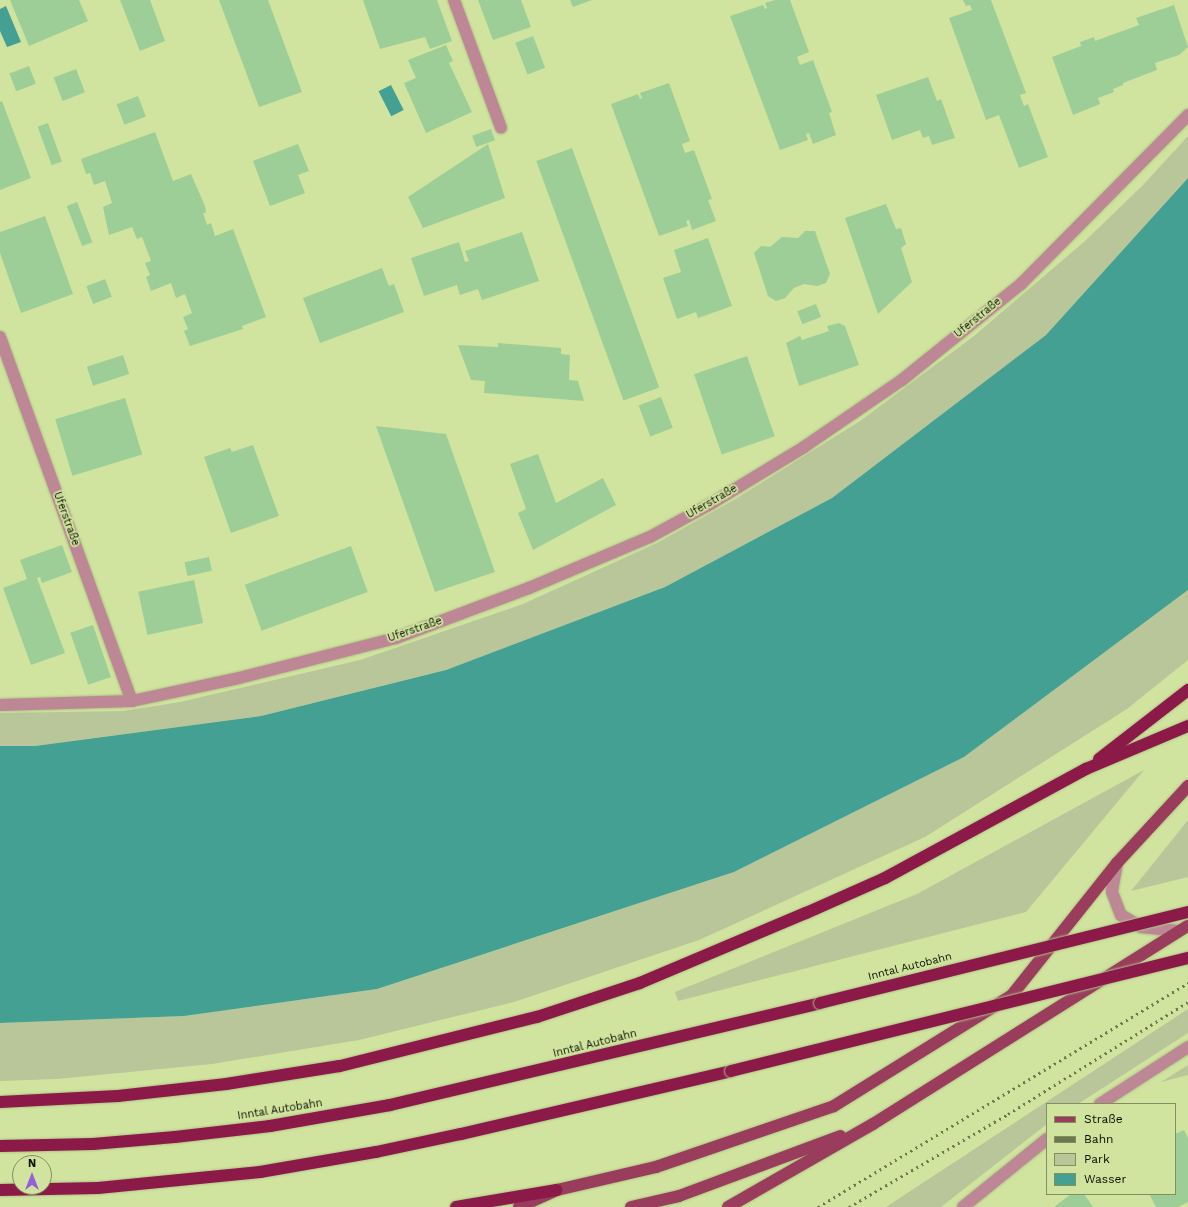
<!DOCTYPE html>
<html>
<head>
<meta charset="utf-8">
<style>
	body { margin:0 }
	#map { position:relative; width:1188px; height:1207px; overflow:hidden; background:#d0e49f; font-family:"Work Sans",sans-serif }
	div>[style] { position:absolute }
	.green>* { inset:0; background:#b8c69a }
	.water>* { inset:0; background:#43a092; transform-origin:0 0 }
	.building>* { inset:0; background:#9ece97; transform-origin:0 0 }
	.roads { filter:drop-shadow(0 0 1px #b0c286) drop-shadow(0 0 1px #b0c286) }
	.minor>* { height:12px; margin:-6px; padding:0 6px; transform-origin:6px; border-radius:6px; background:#bd8795 }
	.major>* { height:12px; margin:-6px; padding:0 6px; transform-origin:6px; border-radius:6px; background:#9a3d5d }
	.highway>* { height:12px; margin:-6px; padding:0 6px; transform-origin:6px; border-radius:6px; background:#8b1a49 }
	.rail>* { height:3px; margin-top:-1.5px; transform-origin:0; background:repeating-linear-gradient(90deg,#6c794f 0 2px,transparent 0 6px) }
	.bridges { filter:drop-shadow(0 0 1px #b0c286) drop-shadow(0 0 1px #b0c286) }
	.highway-bridge>* { height:12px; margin:-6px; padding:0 6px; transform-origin:6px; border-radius:6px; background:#8b1a49 }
	span { translate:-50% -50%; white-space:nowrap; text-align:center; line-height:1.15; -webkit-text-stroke:3.5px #d0e49f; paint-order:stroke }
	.street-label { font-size:11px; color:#0b1000 }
	.legend { position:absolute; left:1046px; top:1103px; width:130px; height:92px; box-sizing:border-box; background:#d0e49f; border:1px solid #818f5f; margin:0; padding:5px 7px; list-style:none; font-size:12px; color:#0b1000 }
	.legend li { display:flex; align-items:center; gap:8px; height:20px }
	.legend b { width:20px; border:1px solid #818f5f }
	.north { position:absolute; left:12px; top:1155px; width:40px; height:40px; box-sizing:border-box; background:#d0e49f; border:1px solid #818f5f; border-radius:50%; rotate:0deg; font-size:11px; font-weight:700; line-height:16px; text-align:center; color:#0b1000 }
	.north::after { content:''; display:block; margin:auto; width:14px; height:18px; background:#945fd7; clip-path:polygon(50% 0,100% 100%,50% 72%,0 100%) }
</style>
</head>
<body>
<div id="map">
	<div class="green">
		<i style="clip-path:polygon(1188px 136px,1188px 178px,1046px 335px,832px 498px,665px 587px,446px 670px,261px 716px,35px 746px,0 746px,0 713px,123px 711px,180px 702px,360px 660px,523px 604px,657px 543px,734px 500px,860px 421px,974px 336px,1085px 241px,1143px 185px)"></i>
		<i style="clip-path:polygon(1188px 590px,1188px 660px,1127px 709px,925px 837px,699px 940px,514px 1002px,359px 1040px,212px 1064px,57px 1079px,0 1081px,0 1023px,184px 1016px,377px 989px,734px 872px,964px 757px)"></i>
		<i style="clip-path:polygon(1144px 770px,1026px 912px,678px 1001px,675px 992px,917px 894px)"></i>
		<i style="clip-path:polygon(1188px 820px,1188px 877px,1131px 891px)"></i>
		<i style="clip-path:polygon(1188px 1009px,1188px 1033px,1078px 1104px,1047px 1104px,1047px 1124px,941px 1207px,886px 1207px)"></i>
		<i style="clip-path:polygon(1188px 1065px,1188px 1075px,1161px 1082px)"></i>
	</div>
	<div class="water">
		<i style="clip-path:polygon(6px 6px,21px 42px,7px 47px,0 31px,0 9px)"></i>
		<i style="left:391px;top:85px;width:28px;height:14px;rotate:63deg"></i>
		<i style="clip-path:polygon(1188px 178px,1188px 590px,964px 757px,734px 872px,377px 989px,184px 1016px,0 1023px,0 746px,35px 746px,261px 716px,446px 670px,665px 587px,832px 498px,1046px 335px)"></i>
	</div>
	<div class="building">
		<i style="clip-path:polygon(10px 0,79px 0,88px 21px,29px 46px)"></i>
		<i style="clip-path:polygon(120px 0,150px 0,165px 41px,140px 51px)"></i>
		<i style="clip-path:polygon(219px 0,268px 0,302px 92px,259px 107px)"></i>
		<i style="clip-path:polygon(363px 0,437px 0,452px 41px,430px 49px,425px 37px,380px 49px)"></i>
		<i style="clip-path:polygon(478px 0,521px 0,531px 27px,493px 40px)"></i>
		<i style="clip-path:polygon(570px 0,592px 0,573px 7px)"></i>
		<i style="clip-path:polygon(775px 0,790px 0,809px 52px,797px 57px,800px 65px,813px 60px,832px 112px,829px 113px,836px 135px,813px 144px,809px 133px,806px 134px,808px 140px,780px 150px,730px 16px,763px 5px,765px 9px,767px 8px,765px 3px)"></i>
		<i style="clip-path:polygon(963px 0,991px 0,1026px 93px,1020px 95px,1024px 106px,1028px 104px,1048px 157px,1019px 168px,999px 115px,986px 120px,949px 18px,972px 10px,970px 5px,966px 6px)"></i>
		<i style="clip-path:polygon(1174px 5px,1188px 47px,1179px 55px,1155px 63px,1157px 70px,1123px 83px,1123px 85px,1113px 89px,1114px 92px,1098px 98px,1100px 104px,1073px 115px,1052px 57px,1081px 46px,1080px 42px,1094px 37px,1095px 41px,1139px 25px,1136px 18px)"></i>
		<i style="left:533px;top:36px;width:34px;height:19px;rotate:69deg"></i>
		<i style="clip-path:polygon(446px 45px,453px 61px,449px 63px,472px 112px,426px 133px,404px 83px,416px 78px,408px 60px)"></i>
		<i style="left:29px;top:66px;width:19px;height:21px;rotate:69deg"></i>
		<i style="left:76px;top:69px;width:25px;height:24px;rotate:69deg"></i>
		<i style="clip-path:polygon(928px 77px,937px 101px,941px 99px,955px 138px,932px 145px,929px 136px,923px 138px,920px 130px,892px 140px,876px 95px)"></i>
		<i style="clip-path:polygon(669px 83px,690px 141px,682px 144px,685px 153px,694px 150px,712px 199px,708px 200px,716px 221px,692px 230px,689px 220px,686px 221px,688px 226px,659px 236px,611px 104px,638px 94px,640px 99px,642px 98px,640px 93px)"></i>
		<i style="left:138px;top:96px;width:22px;height:23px;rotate:69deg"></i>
		<i style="clip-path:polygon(2px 101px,31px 178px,0 190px,0 102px)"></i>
		<i style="left:48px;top:123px;width:41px;height:11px;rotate:70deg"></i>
		<i style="left:491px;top:129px;width:12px;height:20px;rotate:70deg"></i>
		<i style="clip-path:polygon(155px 132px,173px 181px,191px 174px,205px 206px,206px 213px,203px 213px,207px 225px,211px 223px,215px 236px,233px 229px,266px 317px,242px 326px,243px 329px,190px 346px,184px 331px,188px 329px,183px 317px,192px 313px,185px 294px,176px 298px,171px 283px,151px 291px,146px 277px,150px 275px,145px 263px,151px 261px,142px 237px,137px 239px,132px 227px,109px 235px,103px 207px,112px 203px,105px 181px,94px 185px,90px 173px,86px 174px,81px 159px)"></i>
		<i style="clip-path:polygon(298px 144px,309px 171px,298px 175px,305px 193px,270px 206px,253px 161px)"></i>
		<i style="clip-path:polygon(488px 144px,505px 198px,423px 228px,408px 197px)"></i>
		<i style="left:572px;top:148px;width:255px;height:38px;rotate:70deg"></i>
		<i style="left:77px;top:202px;width:43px;height:11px;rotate:69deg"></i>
		<i style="clip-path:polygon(886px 204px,896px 229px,901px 228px,906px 244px,901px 248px,912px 282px,878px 314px,845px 218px)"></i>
		<i style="clip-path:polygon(45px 216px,73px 294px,21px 313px,0 253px,0 232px)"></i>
		<i style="clip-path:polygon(805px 231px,815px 231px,830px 274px,826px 283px,817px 286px,804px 284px,794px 288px,785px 298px,776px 301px,768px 296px,754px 253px,761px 246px,770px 247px,782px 237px,798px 238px)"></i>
		<i style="clip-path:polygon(522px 232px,539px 281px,482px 300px,478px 289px,460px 295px,457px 285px,424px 296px,411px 258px,459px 242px,465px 262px,469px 261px,465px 251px)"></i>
		<i style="clip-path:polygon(708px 238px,732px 306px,698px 318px,696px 312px,677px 319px,663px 278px,681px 272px,674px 250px)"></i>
		<i style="clip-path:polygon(382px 268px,389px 286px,394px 284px,404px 312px,320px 343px,303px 298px)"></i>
		<i style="left:105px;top:279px;width:19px;height:20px;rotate:69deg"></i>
		<i style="left:816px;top:304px;width:14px;height:20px;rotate:69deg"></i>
		<i style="clip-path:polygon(839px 323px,845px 326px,859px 365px,799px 386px,786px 343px,800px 336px,802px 340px,829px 331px,827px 326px)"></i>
		<i style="clip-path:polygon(498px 343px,561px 348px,561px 354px,570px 355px,569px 380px,578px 381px,584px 401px,484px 393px,485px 381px,471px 380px,458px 345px,498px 347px)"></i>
		<i style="left:123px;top:355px;width:20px;height:38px;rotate:72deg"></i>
		<i style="left:747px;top:356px;width:85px;height:56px;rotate:71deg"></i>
		<i style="left:661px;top:397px;width:33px;height:24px;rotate:69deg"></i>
		<i style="left:125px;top:398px;width:59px;height:73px;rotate:73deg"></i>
		<i style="clip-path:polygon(376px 426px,446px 434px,495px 572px,435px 592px)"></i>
		<i style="clip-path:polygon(253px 445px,279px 516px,231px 533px,204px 457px,230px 448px,232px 452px)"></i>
		<i style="clip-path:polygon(538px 454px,556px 503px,603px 478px,616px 505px,533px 550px,518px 513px,526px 509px,510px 464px)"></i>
		<i style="clip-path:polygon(62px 545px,72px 572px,42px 583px,40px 577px,37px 578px,65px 653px,31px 665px,3px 588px,27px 579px,20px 560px)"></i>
		<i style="left:351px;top:546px;width:49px;height:113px;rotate:70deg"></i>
		<i style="left:209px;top:557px;width:14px;height:25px;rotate:78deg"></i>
		<i style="left:194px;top:580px;width:44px;height:57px;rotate:78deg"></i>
		<i style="left:93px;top:625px;width:55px;height:24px;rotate:71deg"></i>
		<i style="clip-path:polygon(1184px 1130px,1188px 1138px,1188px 1202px,1178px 1207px,1156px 1207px,1149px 1194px,1175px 1194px,1175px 1134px)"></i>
		<i style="clip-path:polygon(1071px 1194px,1084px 1194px,1093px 1207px,1054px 1207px)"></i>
	</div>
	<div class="roads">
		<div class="minor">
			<i style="left:454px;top:0;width:136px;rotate:69.8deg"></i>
			<i style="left:0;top:337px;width:387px;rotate:70.1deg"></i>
			<i style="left:0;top:705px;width:132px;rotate:-1.7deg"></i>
			<i style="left:132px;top:701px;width:109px;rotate:-12.1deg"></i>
			<i style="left:239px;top:678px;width:162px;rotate:-14.3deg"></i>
			<i style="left:396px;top:638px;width:142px;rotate:-20.6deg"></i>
			<i style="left:529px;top:588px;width:131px;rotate:-22.9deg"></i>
			<i style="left:650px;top:537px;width:71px;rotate:-28.7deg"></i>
			<i style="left:712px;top:503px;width:108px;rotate:-31.3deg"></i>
			<i style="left:804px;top:447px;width:119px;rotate:-34.4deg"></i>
			<i style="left:902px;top:380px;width:153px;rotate:-38.9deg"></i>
			<i style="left:1021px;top:284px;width:238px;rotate:-45.3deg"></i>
			<i style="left:1117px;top:863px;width:29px;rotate:100deg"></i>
			<i style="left:1112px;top:892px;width:25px;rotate:69deg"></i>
			<i style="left:1121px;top:915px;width:23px;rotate:31deg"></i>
			<i style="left:1141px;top:927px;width:38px;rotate:6deg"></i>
			<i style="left:1100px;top:1104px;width:105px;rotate:-32.9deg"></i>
			<i style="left:963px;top:1207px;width:108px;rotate:-39deg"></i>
		</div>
		<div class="major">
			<i style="left:519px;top:1207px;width:42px;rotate:-24.1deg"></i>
			<i style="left:557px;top:1190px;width:102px;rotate:-13.1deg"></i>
			<i style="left:656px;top:1167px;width:188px;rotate:-18.9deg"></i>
			<i style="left:834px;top:1106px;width:210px;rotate:-31.9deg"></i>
			<i style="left:1012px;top:995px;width:169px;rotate:-51.5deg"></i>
			<i style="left:1117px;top:863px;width:105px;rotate:-47.3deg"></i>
			<i style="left:631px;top:1207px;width:49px;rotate:-12.9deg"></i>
			<i style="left:679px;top:1196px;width:172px;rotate:-20.4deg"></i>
			<i style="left:728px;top:1207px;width:167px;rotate:-29.8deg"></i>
			<i style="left:873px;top:1124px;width:372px;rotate:-32.2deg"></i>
		</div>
		<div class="highway">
			<i style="left:1099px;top:759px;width:113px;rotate:-37.8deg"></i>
			<i style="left:0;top:1102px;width:118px;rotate:-2.9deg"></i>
			<i style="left:118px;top:1096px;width:109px;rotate:-6.3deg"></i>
			<i style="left:226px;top:1084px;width:115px;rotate:-9deg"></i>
			<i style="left:340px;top:1066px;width:203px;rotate:-14deg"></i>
			<i style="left:537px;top:1017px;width:108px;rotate:-18.3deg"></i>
			<i style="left:640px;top:983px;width:180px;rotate:-22.9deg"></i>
			<i style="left:806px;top:913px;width:86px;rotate:-23.9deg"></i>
			<i style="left:885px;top:878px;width:229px;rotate:-28.5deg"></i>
			<i style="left:1086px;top:769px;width:111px;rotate:-22.9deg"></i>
			<i style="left:0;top:1146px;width:93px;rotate:-1.2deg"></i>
			<i style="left:93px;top:1144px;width:82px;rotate:-4.9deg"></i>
			<i style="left:175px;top:1137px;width:96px;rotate:-6.6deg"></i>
			<i style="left:270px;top:1126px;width:122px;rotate:-9.9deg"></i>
			<i style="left:390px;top:1105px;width:442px;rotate:-13.3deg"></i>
			<i style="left:0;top:1190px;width:98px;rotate:-1.2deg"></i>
			<i style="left:98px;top:1188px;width:163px;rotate:-5.6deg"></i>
			<i style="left:260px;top:1172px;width:118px;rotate:-9.8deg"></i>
			<i style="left:376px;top:1152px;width:87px;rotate:-12deg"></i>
			<i style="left:461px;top:1134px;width:277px;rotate:-13.1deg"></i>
			<i style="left:456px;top:1207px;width:102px;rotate:-9.6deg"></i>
		</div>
	</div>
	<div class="rail">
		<i style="left:818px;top:1207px;width:433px;rotate:-31.2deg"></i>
		<i style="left:849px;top:1207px;width:184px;rotate:-30.3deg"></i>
		<i style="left:1008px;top:1114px;width:212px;rotate:-31.9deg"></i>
	</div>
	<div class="bridges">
		<div class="highway-bridge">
			<i style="left:820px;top:1003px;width:379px;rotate:-13.9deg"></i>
			<i style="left:731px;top:1071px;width:471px;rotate:-13.9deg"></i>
		</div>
	</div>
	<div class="street-label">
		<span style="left:978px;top:318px;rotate:-39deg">Uferstraße</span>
		<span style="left:712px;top:502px;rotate:-30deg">Uferstraße</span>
		<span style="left:66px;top:519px;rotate:70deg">Uferstraße</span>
		<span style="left:415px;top:630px;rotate:-19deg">Uferstraße</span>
		<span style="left:910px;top:967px;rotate:-14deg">Inntal Autobahn</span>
		<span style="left:595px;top:1044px;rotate:-14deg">Inntal Autobahn</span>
		<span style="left:280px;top:1110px;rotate:-9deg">Inntal Autobahn</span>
	</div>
	<ul class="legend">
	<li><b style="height:5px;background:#9a3d5d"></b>Straße</li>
	<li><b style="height:5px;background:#6c794f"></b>Bahn</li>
	<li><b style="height:11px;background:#b8c69a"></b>Park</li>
	<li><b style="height:11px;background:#43a092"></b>Wasser</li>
	</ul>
	<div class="north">N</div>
</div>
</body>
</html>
